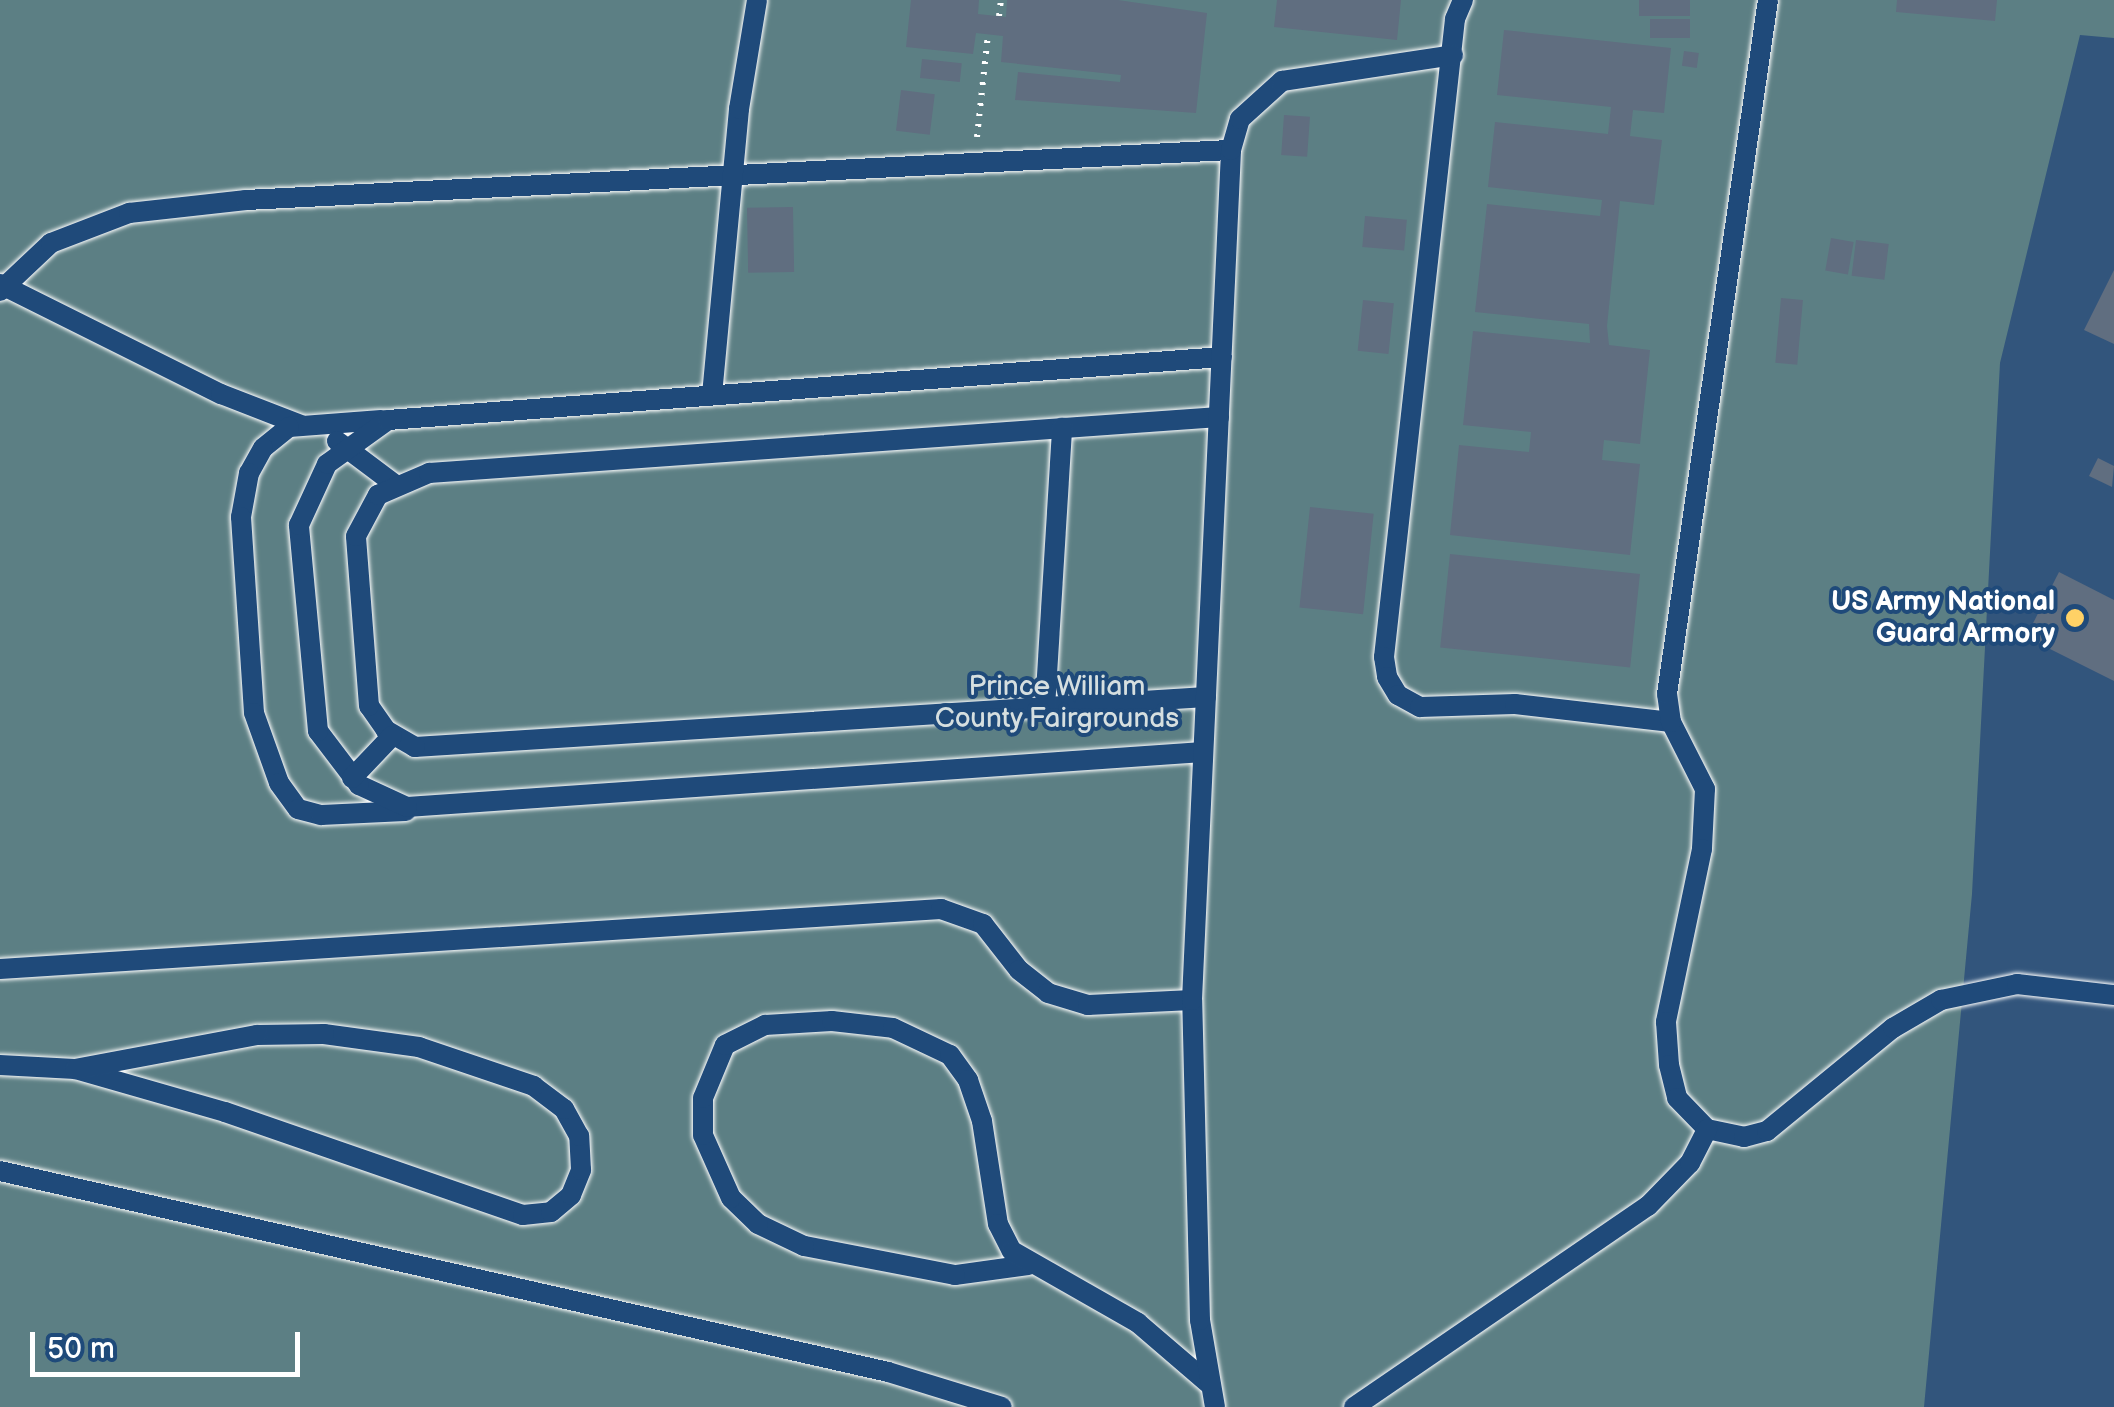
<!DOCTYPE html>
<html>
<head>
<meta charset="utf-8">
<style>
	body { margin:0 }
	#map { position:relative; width:2114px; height:1407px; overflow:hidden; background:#32557c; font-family:"Balsamiq Sans",sans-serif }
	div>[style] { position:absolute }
	.green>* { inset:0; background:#5c7f84 }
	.building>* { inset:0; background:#606e80; transform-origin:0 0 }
	.path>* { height:6px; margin-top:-3px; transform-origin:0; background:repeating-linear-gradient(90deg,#fff 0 2.5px,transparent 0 10.5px) }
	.roads { filter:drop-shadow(0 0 2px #fff) drop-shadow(0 0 2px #fff) }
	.service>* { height:20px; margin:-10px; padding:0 10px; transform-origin:10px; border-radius:10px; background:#1f4a7a }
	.dots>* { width:28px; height:28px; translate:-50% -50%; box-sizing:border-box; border:5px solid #1f4a7a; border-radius:50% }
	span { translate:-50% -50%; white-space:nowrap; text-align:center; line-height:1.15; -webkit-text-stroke:8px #1f4a7a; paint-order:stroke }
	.poi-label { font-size:28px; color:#fff; font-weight:700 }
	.right { translate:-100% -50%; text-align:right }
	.park-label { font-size:28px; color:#d6dfe0 }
	.scale { position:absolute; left:30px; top:1332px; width:270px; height:45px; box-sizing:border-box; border:5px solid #fff; border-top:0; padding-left:12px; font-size:30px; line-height:35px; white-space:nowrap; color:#fff; -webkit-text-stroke:8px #1f4a7a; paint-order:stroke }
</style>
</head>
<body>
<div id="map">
	<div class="green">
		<i style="clip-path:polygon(0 0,2114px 0,2114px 38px,2080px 35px,2000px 363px,1972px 894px,1924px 1407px,0 1407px)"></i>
	</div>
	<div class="building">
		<i style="clip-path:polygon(911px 0,979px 0,978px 14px,1006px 17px,1007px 0,1118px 0,1207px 13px,1196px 113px,1015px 100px,1018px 72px,1120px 82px,1121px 75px,1001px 62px,1003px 36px,976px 33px,973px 54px,906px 47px)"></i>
		<i style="clip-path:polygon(1277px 0,1401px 0,1397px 40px,1274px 27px)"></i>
		<i style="left:1639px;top:0;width:51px;height:16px"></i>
		<i style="clip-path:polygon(1897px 0,1997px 0,1995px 21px,1896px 12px)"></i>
		<i style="left:1650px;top:19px;width:40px;height:19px"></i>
		<i style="clip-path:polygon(1504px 30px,1671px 48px,1664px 113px,1633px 110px,1630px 136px,1662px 140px,1654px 205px,1620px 201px,1607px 326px,1609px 345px,1650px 350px,1640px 444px,1604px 440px,1602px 460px,1640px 464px,1630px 555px,1450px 535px,1459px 445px,1529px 452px,1531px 432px,1463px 425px,1473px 331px,1590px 343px,1589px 324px,1475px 312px,1487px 204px,1600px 216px,1602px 200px,1488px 187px,1495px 122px,1608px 134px,1611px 107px,1497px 95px)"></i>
		<i style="left:1684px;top:51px;width:15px;height:15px;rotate:8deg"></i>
		<i style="left:922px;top:59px;width:40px;height:19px;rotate:6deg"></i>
		<i style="left:901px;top:90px;width:34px;height:41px;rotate:7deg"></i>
		<i style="left:1284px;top:115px;width:26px;height:40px;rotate:4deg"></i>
		<i style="left:793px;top:207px;width:65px;height:46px;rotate:89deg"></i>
		<i style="left:1365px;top:216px;width:42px;height:31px;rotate:5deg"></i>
		<i style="left:1831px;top:238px;width:23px;height:33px;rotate:10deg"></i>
		<i style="left:1856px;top:240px;width:33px;height:36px;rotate:7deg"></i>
		<i style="clip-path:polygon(2114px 270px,2114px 344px,2084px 330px)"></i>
		<i style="left:1781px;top:298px;width:22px;height:65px;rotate:5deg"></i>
		<i style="left:1363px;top:300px;width:31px;height:51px;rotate:6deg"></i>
		<i style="clip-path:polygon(2098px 458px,2114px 466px,2112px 487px,2089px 476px)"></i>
		<i style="left:1310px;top:507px;width:64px;height:101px;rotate:6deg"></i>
		<i style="left:1450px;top:554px;width:191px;height:94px;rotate:6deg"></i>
		<i style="clip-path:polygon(2059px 572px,2114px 600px,2114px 681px,2026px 637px)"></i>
	</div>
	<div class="path">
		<i style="left:999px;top:16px;width:16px;rotate:-83deg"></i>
		<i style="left:977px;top:137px;width:104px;rotate:-83.9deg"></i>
	</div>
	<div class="roads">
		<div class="service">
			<i style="left:1463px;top:0;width:21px;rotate:113deg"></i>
			<i style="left:1455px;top:19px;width:642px;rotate:96.35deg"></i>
			<i style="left:1384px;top:657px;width:20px;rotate:81deg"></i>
			<i style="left:1387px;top:677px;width:21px;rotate:59deg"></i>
			<i style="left:1398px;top:695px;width:25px;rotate:29deg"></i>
			<i style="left:1420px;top:707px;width:95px;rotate:-1.8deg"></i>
			<i style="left:1515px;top:704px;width:157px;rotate:6.6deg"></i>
			<i style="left:1671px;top:722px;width:75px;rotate:63.1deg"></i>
			<i style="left:1705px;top:789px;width:60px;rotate:92.9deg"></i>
			<i style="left:1702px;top:849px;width:177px;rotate:101.8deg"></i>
			<i style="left:1666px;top:1022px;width:43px;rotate:86deg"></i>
			<i style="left:1669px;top:1065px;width:34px;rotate:76deg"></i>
			<i style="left:1677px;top:1098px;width:43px;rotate:45.9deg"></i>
			<i style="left:1707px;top:1129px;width:38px;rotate:12deg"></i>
			<i style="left:1744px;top:1137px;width:24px;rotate:-15deg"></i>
			<i style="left:1767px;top:1131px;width:163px;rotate:-39.3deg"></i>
			<i style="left:1893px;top:1028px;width:56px;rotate:-30.3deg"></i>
			<i style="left:1941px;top:1000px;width:78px;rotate:-11.9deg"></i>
			<i style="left:2017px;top:984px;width:98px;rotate:6.5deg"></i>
			<i style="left:0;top:284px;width:247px;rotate:26.5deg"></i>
			<i style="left:221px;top:394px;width:86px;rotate:21.2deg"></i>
			<i style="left:0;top:291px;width:70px;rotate:-43.3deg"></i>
			<i style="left:51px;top:243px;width:84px;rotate:-21deg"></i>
			<i style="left:129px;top:213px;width:118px;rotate:-6.3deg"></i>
			<i style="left:246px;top:200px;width:986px;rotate:-2.91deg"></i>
			<i style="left:712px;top:395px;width:287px;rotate:-84.6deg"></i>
			<i style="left:739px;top:109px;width:110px;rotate:-80.6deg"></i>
			<i style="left:381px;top:420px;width:92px;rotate:175.6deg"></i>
			<i style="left:289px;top:427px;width:33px;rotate:141deg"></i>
			<i style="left:263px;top:448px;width:29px;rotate:119deg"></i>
			<i style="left:249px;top:473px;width:45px;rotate:100.3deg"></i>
			<i style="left:241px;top:517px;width:196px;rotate:86.2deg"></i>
			<i style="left:254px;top:713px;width:74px;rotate:70.3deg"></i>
			<i style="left:279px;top:783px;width:32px;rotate:54deg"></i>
			<i style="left:298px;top:809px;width:24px;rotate:15deg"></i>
			<i style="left:321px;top:815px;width:85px;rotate:-2.7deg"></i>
			<i style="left:337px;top:441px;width:70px;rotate:36.9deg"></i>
			<i style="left:1206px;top:697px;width:793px;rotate:176.38deg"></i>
			<i style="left:415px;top:747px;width:34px;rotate:-150deg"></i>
			<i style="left:386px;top:730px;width:29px;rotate:-125deg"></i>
			<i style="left:369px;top:706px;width:170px;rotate:-94.4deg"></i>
			<i style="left:356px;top:536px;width:47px;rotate:-61.8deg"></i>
			<i style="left:378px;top:495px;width:56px;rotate:-23.3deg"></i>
			<i style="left:429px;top:473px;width:792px;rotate:-4.05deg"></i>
			<i style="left:1045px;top:708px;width:281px;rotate:-86.5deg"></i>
			<i style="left:1671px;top:722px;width:28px;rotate:-98deg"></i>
			<i style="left:1667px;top:694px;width:701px;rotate:-81.72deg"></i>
			<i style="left:1203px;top:752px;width:798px;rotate:176.05deg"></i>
			<i style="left:407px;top:807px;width:53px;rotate:-155.4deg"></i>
			<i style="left:359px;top:785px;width:68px;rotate:-127.2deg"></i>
			<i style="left:318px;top:731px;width:207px;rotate:-95.3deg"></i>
			<i style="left:299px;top:525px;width:67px;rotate:-65.3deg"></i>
			<i style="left:327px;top:464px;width:75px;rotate:-35.8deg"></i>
			<i style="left:388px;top:420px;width:836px;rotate:-4.32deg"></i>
			<i style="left:352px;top:778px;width:58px;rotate:-46.4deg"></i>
			<i style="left:0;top:969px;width:943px;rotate:-3.65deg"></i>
			<i style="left:941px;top:909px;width:45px;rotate:19.7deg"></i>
			<i style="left:983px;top:924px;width:58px;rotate:52deg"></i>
			<i style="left:1019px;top:970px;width:37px;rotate:38deg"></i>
			<i style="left:1048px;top:993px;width:42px;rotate:16.7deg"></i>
			<i style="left:1088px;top:1005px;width:104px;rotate:-2.8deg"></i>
			<i style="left:0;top:1065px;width:75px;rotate:3.1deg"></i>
			<i style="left:75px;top:1069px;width:156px;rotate:16deg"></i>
			<i style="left:225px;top:1112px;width:315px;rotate:19.1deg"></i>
			<i style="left:523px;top:1215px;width:28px;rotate:-6deg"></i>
			<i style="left:551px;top:1212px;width:26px;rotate:-40deg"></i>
			<i style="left:571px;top:1195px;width:27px;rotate:-68deg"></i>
			<i style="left:581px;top:1170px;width:34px;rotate:-93deg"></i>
			<i style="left:579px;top:1136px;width:31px;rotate:-119deg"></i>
			<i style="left:564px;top:1109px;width:38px;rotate:-143deg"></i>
			<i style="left:534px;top:1086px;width:121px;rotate:-161.3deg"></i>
			<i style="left:419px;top:1047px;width:96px;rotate:-172.2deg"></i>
			<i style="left:324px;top:1034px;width:67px;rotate:179.1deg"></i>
			<i style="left:257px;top:1035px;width:185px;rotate:169.4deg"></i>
			<i style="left:0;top:1171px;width:910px;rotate:12.75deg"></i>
			<i style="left:888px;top:1372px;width:119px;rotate:17.1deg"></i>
			<i style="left:1028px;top:1265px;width:74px;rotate:172.2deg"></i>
			<i style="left:955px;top:1275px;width:154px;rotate:-169.1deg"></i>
			<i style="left:804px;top:1246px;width:51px;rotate:-154.4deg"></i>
			<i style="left:758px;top:1224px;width:37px;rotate:-136deg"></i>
			<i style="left:731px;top:1198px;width:69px;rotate:-114deg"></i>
			<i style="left:703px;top:1135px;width:37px;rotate:-90deg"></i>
			<i style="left:703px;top:1098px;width:57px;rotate:-67.5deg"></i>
			<i style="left:725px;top:1045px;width:45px;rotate:-26.6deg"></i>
			<i style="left:765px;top:1025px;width:67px;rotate:-3.4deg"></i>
			<i style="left:832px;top:1021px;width:61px;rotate:6.5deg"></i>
			<i style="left:893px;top:1028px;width:63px;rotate:25.3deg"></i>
			<i style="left:950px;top:1055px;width:31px;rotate:54deg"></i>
			<i style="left:968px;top:1080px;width:43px;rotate:71.1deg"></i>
			<i style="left:982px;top:1121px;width:104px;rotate:81.2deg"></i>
			<i style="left:998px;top:1224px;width:30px;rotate:63deg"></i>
			<i style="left:1012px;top:1251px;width:145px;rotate:29.7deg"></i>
			<i style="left:1138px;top:1323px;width:92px;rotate:40.6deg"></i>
			<i style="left:1215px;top:1407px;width:88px;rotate:-99.8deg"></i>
			<i style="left:1200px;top:1320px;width:320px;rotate:-91.4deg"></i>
			<i style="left:1192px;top:1000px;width:851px;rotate:-87.37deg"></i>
			<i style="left:1231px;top:150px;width:32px;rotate:-74deg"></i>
			<i style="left:1240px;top:119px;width:57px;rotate:-42.1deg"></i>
			<i style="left:1282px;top:81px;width:173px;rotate:-8.6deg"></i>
			<i style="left:1354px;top:1407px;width:356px;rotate:-34.4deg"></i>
			<i style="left:1648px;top:1206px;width:60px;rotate:-45.7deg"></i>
			<i style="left:1690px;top:1163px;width:38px;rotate:-63deg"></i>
		</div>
	</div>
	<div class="dots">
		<i style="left:2075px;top:618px;background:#ffd166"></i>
	</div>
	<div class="poi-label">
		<span class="right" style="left:2055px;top:618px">US Army National<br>Guard Armory</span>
	</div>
	<div class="park-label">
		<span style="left:1057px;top:703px">Prince William<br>County Fairgrounds</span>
	</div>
	<div class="scale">50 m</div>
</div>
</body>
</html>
